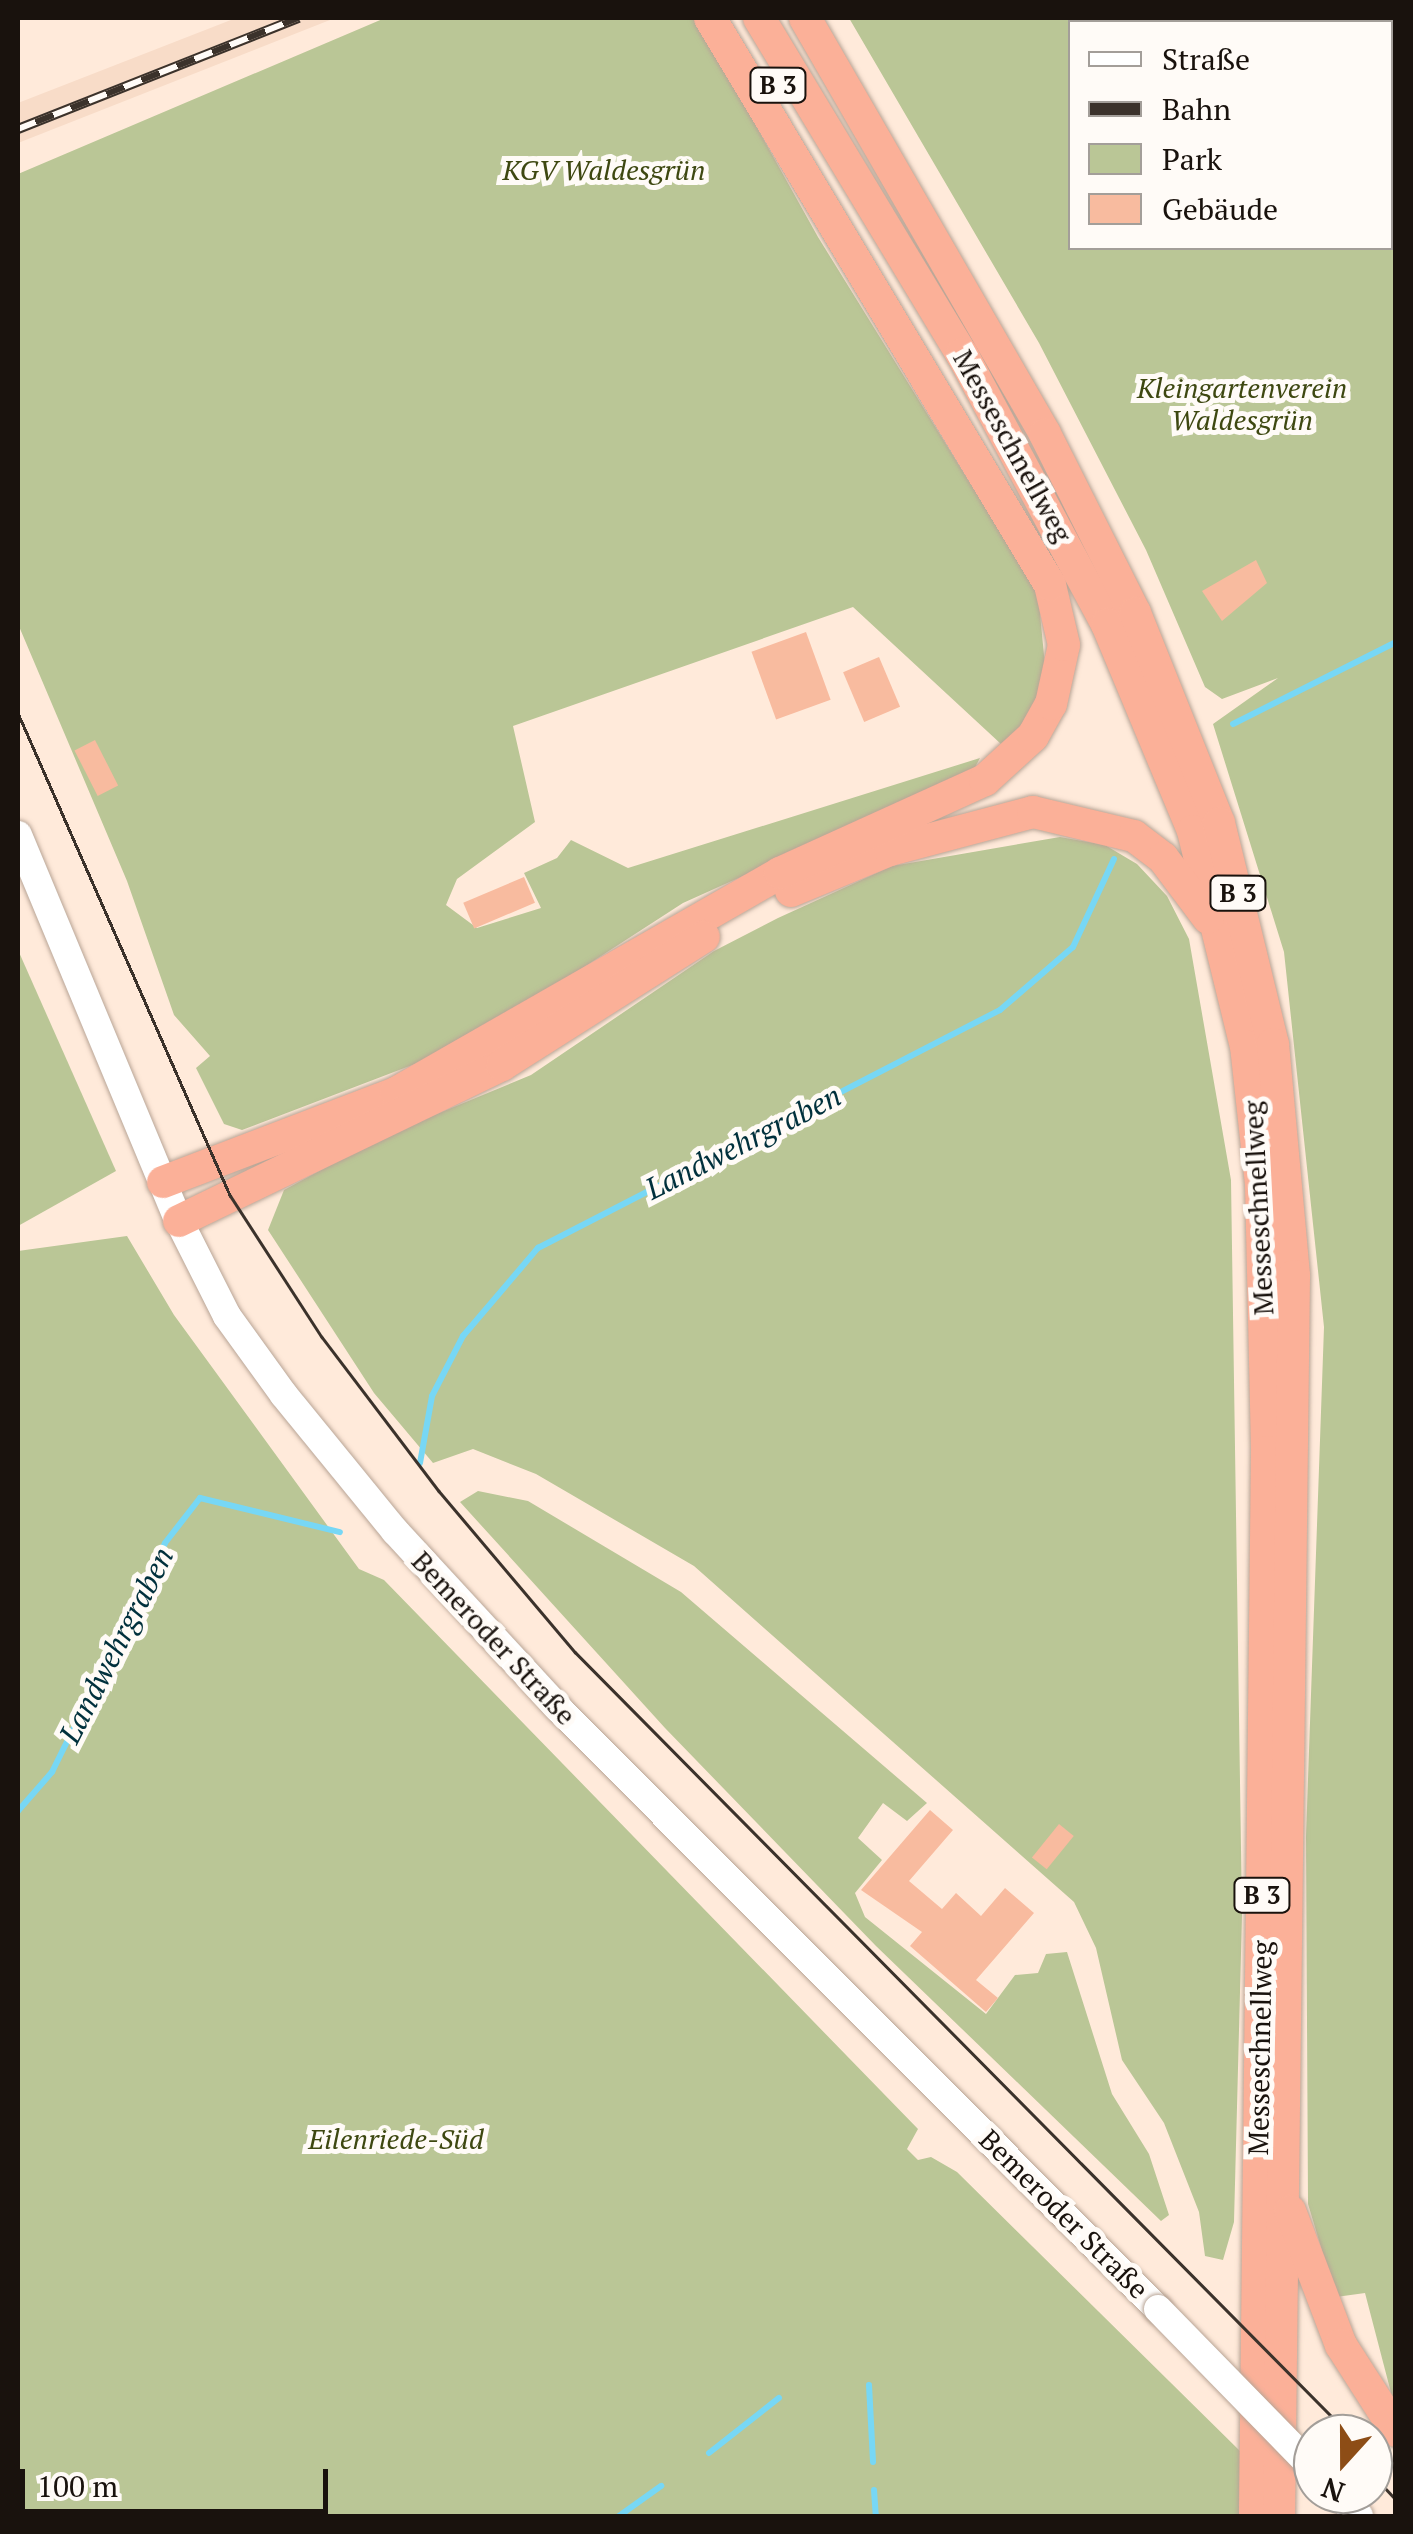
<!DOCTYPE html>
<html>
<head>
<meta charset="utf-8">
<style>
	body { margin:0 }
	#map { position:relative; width:1413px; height:2534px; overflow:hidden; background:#ffeada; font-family:"PT Serif",serif }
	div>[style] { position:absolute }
	.built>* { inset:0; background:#f8dcc8 }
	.green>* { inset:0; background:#bac696 }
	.stream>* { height:6px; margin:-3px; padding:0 3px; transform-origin:3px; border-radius:3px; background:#77d7f5 }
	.building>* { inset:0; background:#f8bb9f; transform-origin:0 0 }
	.roads { filter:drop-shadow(0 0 2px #b9a596) drop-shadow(0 0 2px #b9a596) }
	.secondary>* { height:28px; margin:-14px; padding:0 14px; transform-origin:14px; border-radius:14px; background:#fff }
	.trunk>* { height:32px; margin:-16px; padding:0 16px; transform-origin:16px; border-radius:16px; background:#fbb098 }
	.tram>* { height:2.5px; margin:-1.25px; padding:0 1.25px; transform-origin:1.25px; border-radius:1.25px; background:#3b322b }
	.rail>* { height:10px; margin-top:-5px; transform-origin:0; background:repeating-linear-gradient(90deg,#fffbf7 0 19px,#3b322b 0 38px); box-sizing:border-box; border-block:2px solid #3b322b }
	.bridges { filter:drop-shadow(0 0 2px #b9a596) drop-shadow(0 0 2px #b9a596) }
	.secondary-bridge>* { height:28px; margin:-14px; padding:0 14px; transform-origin:14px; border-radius:14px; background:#fff }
	span { translate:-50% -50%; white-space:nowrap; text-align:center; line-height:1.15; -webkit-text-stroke:10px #fffbf7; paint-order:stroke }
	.shield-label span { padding:2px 8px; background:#fffbf7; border:2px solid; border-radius:8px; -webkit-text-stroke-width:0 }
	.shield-label { font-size:25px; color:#19120d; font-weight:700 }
	.park-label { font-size:28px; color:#3e4811; font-style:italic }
	.street-label { font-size:28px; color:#19120d }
	.water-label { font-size:30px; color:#00303c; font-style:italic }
	.frame { position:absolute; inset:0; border:20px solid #19120d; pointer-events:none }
	.legend { position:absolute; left:1068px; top:20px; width:325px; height:230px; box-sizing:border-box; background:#fffbf7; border:2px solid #a39e99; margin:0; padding:12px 18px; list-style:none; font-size:30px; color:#19120d }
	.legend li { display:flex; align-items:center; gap:20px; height:50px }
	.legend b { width:50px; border:2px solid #a39e99 }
	.north { position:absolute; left:1293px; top:2414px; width:100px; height:100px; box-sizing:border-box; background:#fffbf7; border:2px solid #a39e99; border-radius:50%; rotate:201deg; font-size:28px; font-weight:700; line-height:40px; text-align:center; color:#19120d }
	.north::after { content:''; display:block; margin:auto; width:35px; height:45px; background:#8d4d16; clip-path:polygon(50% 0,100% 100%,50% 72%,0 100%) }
	.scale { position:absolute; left:20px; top:2469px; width:308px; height:45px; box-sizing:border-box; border:5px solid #19120d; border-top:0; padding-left:12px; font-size:30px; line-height:35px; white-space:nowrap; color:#19120d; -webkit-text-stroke:8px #fffbf7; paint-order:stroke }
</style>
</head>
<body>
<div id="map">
	<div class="built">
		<i style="clip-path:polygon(236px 18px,335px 18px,18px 143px,18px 103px)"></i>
	</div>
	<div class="green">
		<i style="clip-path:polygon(385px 18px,696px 18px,818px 237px,1038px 593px,1046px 676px,1024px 726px,1001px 744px,853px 607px,513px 726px,535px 822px,457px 879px,446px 905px,477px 928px,541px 908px,524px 873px,557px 858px,571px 840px,628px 868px,980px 758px,972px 773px,683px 903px,462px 1046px,242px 1130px,224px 1124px,196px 1068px,210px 1056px,174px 1015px,127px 881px,18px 624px,18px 174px)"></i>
		<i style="clip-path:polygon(evenodd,849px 18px,1395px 18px,1395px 2408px,1365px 2293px,1336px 2297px,1308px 2204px,1306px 1836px,1324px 1327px,1284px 952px,1213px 724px,1278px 678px,1222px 699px,1205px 687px,1146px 550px,1039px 343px,849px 18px,1070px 22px,1390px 22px,1390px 248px,1070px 248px,1070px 22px)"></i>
		<i style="clip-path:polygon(1060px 837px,1105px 845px,1137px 864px,1167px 896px,1189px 939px,1231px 1180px,1242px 1915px,1234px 2222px,1223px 2260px,1205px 2256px,1199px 2212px,1164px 2123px,1122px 2060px,1096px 1948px,1074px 1902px,694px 1566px,536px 1474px,473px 1449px,433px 1463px,374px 1393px,268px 1230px,284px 1190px,386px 1135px,531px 1075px,714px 951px,778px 918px,892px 866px)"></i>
		<i style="clip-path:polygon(18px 950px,116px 1171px,18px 1226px)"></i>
		<i style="clip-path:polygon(127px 1236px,174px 1315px,359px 1569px,384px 1580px,918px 2129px,907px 2149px,918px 2160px,931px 2157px,957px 2172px,1240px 2451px,1240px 2516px,18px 2516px,18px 1251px)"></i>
		<i style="clip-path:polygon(478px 1491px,528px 1501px,681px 1592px,927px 1803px,907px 1821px,883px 1803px,858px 1838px,882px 1860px,855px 1893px,865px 1917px,986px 2014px,1015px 1975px,1038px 1973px,1046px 1954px,1067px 1952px,1112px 2094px,1149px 2154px,1169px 2215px,1161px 2221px,876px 1946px,665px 1728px,460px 1502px)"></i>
	</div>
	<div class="stream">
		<i style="left:1233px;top:724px;width:182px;rotate:-26.7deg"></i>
		<i style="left:420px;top:1463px;width:68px;rotate:-79.8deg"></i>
		<i style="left:432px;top:1396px;width:68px;rotate:-62.7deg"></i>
		<i style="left:463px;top:1336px;width:116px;rotate:-49.6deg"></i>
		<i style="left:538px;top:1248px;width:520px;rotate:-27.26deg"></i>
		<i style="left:1000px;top:1010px;width:96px;rotate:-40.8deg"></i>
		<i style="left:1073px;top:947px;width:97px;rotate:-65deg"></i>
		<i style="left:18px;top:1811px;width:52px;rotate:-48.9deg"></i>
		<i style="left:52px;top:1772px;width:255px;rotate:-63.7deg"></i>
		<i style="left:165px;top:1543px;width:57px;rotate:-52.1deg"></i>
		<i style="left:200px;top:1498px;width:144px;rotate:13.7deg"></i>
		<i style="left:869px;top:2385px;width:77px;rotate:87deg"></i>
		<i style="left:709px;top:2453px;width:89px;rotate:-38.2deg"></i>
		<i style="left:874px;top:2490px;width:26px;rotate:86deg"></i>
		<i style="left:619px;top:2516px;width:52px;rotate:-35.5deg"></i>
	</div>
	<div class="building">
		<i style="clip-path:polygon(1256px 560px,1267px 583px,1222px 621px,1202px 591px)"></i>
		<i style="left:806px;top:632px;width:72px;height:58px;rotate:70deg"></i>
		<i style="left:879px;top:657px;width:54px;height:39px;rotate:67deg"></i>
		<i style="left:95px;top:740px;width:51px;height:23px;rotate:63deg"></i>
		<i style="left:524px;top:877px;width:28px;height:66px;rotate:67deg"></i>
		<i style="clip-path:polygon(930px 1810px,953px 1830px,909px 1881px,942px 1909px,956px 1893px,981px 1916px,1005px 1888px,1034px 1913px,976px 1980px,998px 1998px,986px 2012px,910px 1946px,922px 1932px,861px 1890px)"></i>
		<i style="left:1059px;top:1824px;width:19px;height:43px;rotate:39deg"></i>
	</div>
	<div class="roads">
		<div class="secondary">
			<i style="left:18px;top:835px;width:418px;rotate:67.4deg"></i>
			<i style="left:179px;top:1221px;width:106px;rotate:63.2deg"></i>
			<i style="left:227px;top:1316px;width:97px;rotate:54.2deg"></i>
			<i style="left:284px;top:1395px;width:176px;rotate:50.8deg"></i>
			<i style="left:395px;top:1531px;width:242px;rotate:47.3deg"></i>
			<i style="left:559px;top:1709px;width:848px;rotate:45.05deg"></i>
			<i style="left:1338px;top:2494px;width:30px;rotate:46deg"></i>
		</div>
		<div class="trunk">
			<i style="left:759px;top:18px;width:393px;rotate:58.9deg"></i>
			<i style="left:962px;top:354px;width:306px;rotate:61.8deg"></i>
			<i style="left:1107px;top:624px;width:224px;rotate:67.4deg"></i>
			<i style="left:1193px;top:831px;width:221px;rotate:76.2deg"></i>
			<i style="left:1246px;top:1046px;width:139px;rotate:83.8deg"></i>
			<i style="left:1261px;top:1184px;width:268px;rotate:88.7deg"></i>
			<i style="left:1267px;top:1452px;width:1064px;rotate:90.65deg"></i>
			<i style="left:805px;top:18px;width:480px;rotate:60deg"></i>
			<i style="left:1045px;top:434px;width:200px;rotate:63.3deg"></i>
			<i style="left:1135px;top:613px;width:226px;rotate:68.2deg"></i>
			<i style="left:1219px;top:823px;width:228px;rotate:76.3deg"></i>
			<i style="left:1273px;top:1044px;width:233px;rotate:84.8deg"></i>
			<i style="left:1294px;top:1276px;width:1240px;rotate:90.69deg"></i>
			<i style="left:791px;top:891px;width:107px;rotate:-22.5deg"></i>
			<i style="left:890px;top:850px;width:148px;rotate:-14.9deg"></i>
			<i style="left:1033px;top:812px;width:104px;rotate:13.4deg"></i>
			<i style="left:1134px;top:836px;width:36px;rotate:37deg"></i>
			<i style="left:1163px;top:858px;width:75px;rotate:53.1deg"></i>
			<i style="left:163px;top:1182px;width:249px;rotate:-20.9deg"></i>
			<i style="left:396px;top:1093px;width:443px;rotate:-29.8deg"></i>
			<i style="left:780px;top:873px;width:225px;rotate:-24.4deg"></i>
			<i style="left:985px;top:780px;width:65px;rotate:-42.5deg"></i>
			<i style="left:1033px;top:736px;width:37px;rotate:-61deg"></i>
			<i style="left:1051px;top:704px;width:60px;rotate:-77.6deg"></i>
			<i style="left:1064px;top:645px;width:62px;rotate:-103.1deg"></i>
			<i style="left:1050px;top:585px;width:661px;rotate:-120.95deg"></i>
			<i style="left:179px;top:1221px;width:359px;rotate:-25.8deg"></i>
			<i style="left:502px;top:1065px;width:239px;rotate:-32.4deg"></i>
			<i style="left:1290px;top:2211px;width:143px;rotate:69.2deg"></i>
			<i style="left:1341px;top:2345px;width:102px;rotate:57.4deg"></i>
		</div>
	</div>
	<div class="tram">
		<i style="left:18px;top:713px;width:527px;rotate:66.26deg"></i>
		<i style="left:230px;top:1195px;width:169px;rotate:57.1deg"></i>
		<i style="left:322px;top:1337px;width:193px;rotate:52.8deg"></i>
		<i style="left:439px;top:1491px;width:211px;rotate:49.8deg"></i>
		<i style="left:575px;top:1652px;width:1100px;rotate:45.29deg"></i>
		<i style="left:1373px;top:2475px;width:34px;rotate:47deg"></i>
	</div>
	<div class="rail">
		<i style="left:18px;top:129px;width:302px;rotate:-21.6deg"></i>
	</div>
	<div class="bridges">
		<div class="secondary-bridge">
			<i style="left:1158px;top:2309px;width:222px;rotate:45.7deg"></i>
		</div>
	</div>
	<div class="shield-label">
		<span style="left:778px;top:85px">B 3</span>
		<span style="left:1238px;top:893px">B 3</span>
		<span style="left:1262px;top:1895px">B 3</span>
	</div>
	<div class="park-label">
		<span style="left:604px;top:170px">KGV Waldesgrün</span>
		<span style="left:1242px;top:404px">Kleingartenverein<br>Waldesgrün</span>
		<span style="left:396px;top:2139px">Eilenriede-Süd</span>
	</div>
	<div class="street-label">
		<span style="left:1013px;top:446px;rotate:61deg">Messeschnellweg</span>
		<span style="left:1258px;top:1208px;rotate:-93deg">Messeschnellweg</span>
		<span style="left:494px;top:1638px;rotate:47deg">Bemeroder Straße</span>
		<span style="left:1260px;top:2048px;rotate:-89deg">Messeschnellweg</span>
		<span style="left:1064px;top:2214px;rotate:45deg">Bemeroder Straße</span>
	</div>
	<div class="water-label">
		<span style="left:743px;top:1142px;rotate:-27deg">Landwehrgraben</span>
		<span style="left:116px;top:1645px;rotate:-63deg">Landwehrgraben</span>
	</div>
	<div class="frame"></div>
	<ul class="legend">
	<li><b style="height:12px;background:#fff"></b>Straße</li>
	<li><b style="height:12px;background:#3b322b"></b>Bahn</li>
	<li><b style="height:28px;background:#bac696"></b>Park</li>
	<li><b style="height:28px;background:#f8bb9f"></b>Gebäude</li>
	</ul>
	<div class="north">N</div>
	<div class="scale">100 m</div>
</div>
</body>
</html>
